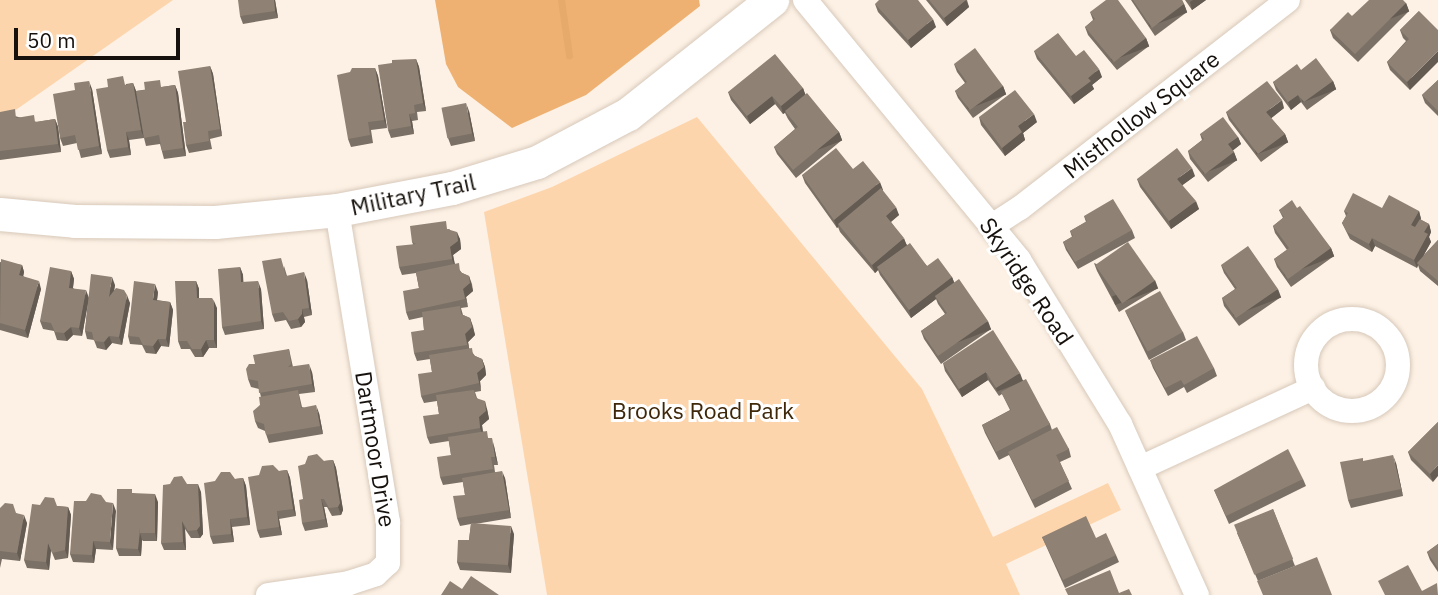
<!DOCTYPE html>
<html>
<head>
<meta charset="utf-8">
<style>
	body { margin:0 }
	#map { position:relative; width:1438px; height:595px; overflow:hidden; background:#fdf1e5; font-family:"IBM Plex Sans",sans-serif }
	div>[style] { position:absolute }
	.green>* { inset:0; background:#fdd5ad }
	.forest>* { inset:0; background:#eeb171 }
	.stream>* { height:7px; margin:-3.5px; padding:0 3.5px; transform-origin:3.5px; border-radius:3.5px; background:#e6aa6a }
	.roads { filter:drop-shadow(0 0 2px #d7c9ba) drop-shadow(0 0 2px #d7c9ba) }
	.street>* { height:24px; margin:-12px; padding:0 12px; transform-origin:12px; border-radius:12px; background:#fff }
	.street>.ring { margin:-12px; padding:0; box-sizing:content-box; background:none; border:24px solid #fff; border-radius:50% }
	.secondary>* { height:33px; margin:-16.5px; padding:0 16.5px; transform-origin:16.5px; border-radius:16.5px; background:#fff }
	.wall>* { inset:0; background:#7b7065 }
	.shaded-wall>* { inset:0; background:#645b52; transform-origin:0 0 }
	.building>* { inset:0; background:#8f8275; transform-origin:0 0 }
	span { translate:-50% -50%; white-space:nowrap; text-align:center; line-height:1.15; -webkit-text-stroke:6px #fff; paint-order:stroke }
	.street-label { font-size:23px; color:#16110c }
	.park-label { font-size:23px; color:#3f270a }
	.scale { position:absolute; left:14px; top:28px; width:166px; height:32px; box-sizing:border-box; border:4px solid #16110c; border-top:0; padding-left:9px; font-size:21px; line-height:24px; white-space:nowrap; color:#16110c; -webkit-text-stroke:5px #fff; paint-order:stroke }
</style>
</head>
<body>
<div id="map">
	<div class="green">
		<i style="clip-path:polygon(0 0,173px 0,0 121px)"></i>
		<i style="clip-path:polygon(697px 117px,922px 389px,993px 537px,1108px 483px,1121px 510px,1006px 564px,1020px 595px,547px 595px,484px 212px,552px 187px)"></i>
	</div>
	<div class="forest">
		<i style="clip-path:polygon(435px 0,699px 0,700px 6px,586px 95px,512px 128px,458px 87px,446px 64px)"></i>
	</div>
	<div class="stream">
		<i style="left:561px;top:0;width:56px;rotate:81.7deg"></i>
	</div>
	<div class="roads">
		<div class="street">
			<i style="left:805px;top:0;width:337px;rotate:50.5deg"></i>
			<i style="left:1019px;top:260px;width:193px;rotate:58.4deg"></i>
			<i style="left:1120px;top:424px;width:188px;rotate:65.8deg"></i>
			<i style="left:992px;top:226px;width:33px;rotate:-33deg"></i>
			<i style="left:1020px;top:208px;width:339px;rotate:-37.8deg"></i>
			<i class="ring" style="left:1306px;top:319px;width:68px;height:68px"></i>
			<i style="left:1140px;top:468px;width:191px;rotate:-24.8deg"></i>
			<i style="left:268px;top:595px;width:82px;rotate:-8.4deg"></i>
			<i style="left:349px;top:583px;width:28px;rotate:-18deg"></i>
			<i style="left:376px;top:574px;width:16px;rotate:-43deg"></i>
			<i style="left:388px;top:563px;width:41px;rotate:-90deg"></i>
			<i style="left:388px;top:522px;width:316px;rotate:-99.3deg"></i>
		</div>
		<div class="secondary">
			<i style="left:0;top:214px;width:75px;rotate:5.3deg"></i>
			<i style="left:75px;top:221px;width:140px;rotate:0.4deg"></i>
			<i style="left:215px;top:222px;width:123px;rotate:-5.6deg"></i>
			<i style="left:337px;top:210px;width:117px;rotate:-10.8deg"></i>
			<i style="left:452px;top:188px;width:89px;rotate:-17deg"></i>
			<i style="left:537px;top:162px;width:103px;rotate:-27.8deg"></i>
			<i style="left:628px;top:114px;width:184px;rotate:-38.4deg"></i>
		</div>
	</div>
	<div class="wall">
		<i style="clip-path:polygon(275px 0,278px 18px,243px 24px,240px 16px)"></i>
		<i style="clip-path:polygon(926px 0,967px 0,969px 7px,947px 26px)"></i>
		<i style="clip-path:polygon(1131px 0,1182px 0,1184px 4px,1187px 12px,1155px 36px)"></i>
		<i style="clip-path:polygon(1185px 0,1206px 0,1192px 10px)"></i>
		<i style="clip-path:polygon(1406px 3px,1409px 11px,1358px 62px,1333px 38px,1330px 30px,1352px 16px)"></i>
		<i style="clip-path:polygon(875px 4px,936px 27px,911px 48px,878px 12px)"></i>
		<i style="clip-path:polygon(1419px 11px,1410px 90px,1390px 70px,1387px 62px,1406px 41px,1403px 38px,1400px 30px)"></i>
		<i style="clip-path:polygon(1090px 12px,1146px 38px,1149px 46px,1117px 70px,1088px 35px,1085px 27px,1093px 20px)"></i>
		<i style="clip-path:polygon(1034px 51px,1076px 56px,1102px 77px,1092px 85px,1094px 89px,1074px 104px,1037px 59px)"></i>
		<i style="clip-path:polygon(416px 59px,419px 67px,426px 111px,417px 112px,418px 120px,412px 121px,414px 134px,391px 138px,388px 130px)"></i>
		<i style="clip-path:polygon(954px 64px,1003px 86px,1006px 94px,973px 118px,958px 98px,955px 91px,965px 83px,957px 72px)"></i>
		<i style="clip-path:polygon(210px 66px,213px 74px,222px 136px,210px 139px,212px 149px,189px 153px,186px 145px,186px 122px)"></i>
		<i style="clip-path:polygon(375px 68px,378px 76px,387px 128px,371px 130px,373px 143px,351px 147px,348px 139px)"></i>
		<i style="clip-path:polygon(1301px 70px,1333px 81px,1336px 89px,1307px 110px,1301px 102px,1291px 110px,1276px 90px,1273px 82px)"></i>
		<i style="clip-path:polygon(1438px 80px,1438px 116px,1425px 103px,1422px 95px)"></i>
		<i style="clip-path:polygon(133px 83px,136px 91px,175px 85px,178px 93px,186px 156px,164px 159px,160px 144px,146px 146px,144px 138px,129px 140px,131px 155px,110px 158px,107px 150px,126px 84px)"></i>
		<i style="clip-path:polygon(803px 88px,805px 95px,839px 132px,842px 140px,796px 178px,777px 154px,774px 147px,795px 129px,788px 119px,785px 113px,783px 114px,775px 104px,750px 124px,731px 100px,728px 92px)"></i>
		<i style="clip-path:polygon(92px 89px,102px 154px,81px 158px,77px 143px,63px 146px,60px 138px)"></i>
		<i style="clip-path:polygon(1284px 108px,1271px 118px,1285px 134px,1288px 142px,1261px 162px,1229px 120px,1226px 112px)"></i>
		<i style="clip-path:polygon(469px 111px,475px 141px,451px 146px,448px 138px)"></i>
		<i style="clip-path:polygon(0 112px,37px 122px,55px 119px,58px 127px,61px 152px,0 160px)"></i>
		<i style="clip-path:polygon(979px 117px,1037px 122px,1023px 133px,1025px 140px,1005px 156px,981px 125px)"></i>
		<i style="clip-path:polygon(1200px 134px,1238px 137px,1241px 144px,1233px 150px,1237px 160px,1208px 182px,1190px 159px,1188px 151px,1202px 140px)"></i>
		<i style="clip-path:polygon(853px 169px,883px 190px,882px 191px,899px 215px,891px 222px,907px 245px,927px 266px,952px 277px,954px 282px,991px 329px,941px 364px,924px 339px,921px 331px,945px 314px,938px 304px,936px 299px,911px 318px,880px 275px,878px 270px,875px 273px,840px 232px,838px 227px,837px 228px,805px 183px,802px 175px)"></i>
		<i style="clip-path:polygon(1195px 176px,1182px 185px,1199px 209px,1171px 229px,1140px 187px,1137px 179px)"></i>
		<i style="clip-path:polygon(1297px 208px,1331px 248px,1334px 256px,1291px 287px,1277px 267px,1274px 259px,1287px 250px,1275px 233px,1273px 226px,1283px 218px,1279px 210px)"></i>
		<i style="clip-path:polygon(1382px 208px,1419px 211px,1421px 219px,1421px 220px,1429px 224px,1431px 232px,1429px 237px,1431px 242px,1423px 256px,1438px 240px,1438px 286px,1420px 271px,1418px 265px,1417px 268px,1375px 246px,1372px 252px,1350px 239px,1342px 223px,1346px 216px,1344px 211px)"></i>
		<i style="clip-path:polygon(1084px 216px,1132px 230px,1135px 238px,1078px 269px,1066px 250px,1063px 242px,1072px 237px,1070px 231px,1086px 222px)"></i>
		<i style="clip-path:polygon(449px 229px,460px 239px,461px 249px,453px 255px,455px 264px,462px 273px,469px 276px,472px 284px,473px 291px,466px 297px,468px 307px,461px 308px,463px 315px,470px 318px,473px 326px,475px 335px,468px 342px,469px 348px,475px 356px,482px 359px,485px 367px,486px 375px,480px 381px,481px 391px,475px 392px,477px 398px,487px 409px,489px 419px,482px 425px,483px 431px,494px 446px,498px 465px,494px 465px,495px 472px,505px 478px,511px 518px,475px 524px,514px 534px,511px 573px,460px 570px,457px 562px,469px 540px,471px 524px,460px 526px,457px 518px,465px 495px,463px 482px,443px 485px,440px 477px,451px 455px,449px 441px,430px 444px,427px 437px,439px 414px,437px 401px,424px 403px,421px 396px,432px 372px,430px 359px,417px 361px,414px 353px,424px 330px,423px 317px,409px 320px,406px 312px,419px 288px,416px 273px,402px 275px,399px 267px,413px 244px,412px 242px)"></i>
		<i style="clip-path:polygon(0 262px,22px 265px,24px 272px,23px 276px,41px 289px,28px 338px,0 330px)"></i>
		<i style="clip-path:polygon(1094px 263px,1158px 288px,1119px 312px,1097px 271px)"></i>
		<i style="clip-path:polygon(1221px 265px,1281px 297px,1239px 326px,1224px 306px,1222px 298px,1235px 289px,1224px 273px)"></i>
		<i style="clip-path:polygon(284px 266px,287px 276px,307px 280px,312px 315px,304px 317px,305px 322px,301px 327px,291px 329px,286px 320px,275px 322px,272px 314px)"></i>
		<i style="clip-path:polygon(240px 267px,243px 275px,243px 282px,261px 289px,264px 329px,225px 335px,222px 327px)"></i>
		<i style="clip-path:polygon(71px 271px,74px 279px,73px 288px,88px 298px,115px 285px,114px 290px,130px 303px,122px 345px,112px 343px,106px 350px,97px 348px,94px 340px,87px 339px,85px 331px,88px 302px,82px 336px,73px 335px,67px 341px,57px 340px,54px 331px,43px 329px,40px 321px)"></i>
		<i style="clip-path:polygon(196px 281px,199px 289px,199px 298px,217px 308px,217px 348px,209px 348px,203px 357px,195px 357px,190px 349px,181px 349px,178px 341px)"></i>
		<i style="clip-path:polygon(158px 292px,157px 300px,170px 302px,173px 310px,169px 347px,161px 346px,156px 354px,146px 353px,142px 345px,130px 344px,128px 336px)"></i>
		<i style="clip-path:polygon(1125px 311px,1183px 332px,1186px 340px,1149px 360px)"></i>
		<i style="clip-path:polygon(289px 349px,293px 367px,312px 372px,315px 392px,299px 394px,302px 407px,319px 413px,323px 434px,269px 443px,265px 431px,258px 428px,255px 421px,260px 405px,261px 397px,259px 389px,251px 387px,248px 379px,255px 364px)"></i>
		<i style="clip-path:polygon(1150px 360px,1214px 368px,1217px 376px,1187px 393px,1184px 387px,1168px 396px,1153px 368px)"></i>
		<i style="clip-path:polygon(943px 363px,1023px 380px,1050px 424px,1052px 430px,1069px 449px,1071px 457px,1060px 462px,1072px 489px,1035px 508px,1009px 455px,999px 460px,985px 433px,982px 425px,1010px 410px,1002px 394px,999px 396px,988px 380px,962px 397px,945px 371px)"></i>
		<i style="clip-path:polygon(1438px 422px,1433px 482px,1411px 460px,1408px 452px)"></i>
		<i style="clip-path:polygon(333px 460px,336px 468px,343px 510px,341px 515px,332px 516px,327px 507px,324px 507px,328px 527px,305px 531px,302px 523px,303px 499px,324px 461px)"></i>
		<i style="clip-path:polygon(1364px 461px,1396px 463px,1403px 496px,1351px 508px,1348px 500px)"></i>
		<i style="clip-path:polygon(287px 470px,290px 478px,296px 516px,279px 519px,282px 535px,260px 538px,257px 530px,279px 471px)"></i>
		<i style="clip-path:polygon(243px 478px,246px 486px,250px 525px,232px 527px,234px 542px,213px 544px,210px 536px,235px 479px)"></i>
		<i style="clip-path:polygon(1303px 479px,1306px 486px,1229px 524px,1214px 490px)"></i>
		<i style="clip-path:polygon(187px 484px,201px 492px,203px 534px,200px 538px,191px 538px,185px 529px,186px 550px,164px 550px,161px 543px)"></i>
		<i style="clip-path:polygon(133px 493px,158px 502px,157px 541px,143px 541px,142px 540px,141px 556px,119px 556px,116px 548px)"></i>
		<i style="clip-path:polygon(101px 495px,113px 550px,96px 549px,94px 563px,73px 562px,70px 554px,86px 501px)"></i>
		<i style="clip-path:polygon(57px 506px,68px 507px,71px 515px,68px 558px,55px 560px,51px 550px,49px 570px,27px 568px,24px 560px)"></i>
		<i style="clip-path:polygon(0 508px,16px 513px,27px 523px,20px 561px,2px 559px,0 568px)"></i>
		<i style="clip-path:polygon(1273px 509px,1295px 566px,1258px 581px,1237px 533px)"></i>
		<i style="clip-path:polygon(1042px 537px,1096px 538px,1116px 555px,1119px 562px,1065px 588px)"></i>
		<i style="clip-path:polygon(1438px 544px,1438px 572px,1430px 560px,1427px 552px)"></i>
	</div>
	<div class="shaded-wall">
		<i style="clip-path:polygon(274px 0,275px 0,278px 18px,275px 11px)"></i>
		<i style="clip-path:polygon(966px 0,969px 7px,947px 26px,944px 18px)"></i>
		<i style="clip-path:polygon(1193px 0,1206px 0,1192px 10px,1190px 2px)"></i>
		<i style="left:1406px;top:3px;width:9px;height:72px;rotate:69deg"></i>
		<i style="left:1184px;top:4px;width:9px;height:40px;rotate:69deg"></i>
		<i style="clip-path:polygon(933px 19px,936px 27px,911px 48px,908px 40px)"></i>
		<i style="left:1146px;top:38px;width:9px;height:40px;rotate:69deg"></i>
		<i style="clip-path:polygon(1438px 51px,1438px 62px,1410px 90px,1407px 82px)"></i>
		<i style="clip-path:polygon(416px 59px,419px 67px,426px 111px,423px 103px)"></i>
		<i style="clip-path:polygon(210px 66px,213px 74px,222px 136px,220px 129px)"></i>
		<i style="clip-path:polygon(375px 68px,378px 76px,387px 128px,384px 120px)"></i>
		<i style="clip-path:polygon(1099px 69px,1102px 77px,1092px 85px,1094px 89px,1074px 104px,1071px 96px,1088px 78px)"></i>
		<i style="clip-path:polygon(89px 81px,92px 89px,102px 154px,99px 146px)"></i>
		<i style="left:1333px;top:81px;width:9px;height:36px;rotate:69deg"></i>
		<i style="clip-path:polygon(133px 83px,136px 91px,144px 138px,141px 130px)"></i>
		<i style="clip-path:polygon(175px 85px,178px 93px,186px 156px,183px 148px)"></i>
		<i style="left:1003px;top:86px;width:9px;height:41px;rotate:69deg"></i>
		<i style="clip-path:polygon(803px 88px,806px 96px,783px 114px,781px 106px)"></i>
		<i style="clip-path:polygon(1298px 95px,1301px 102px,1291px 110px,1288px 102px)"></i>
		<i style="clip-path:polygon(772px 96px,775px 104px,750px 124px,747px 116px)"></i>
		<i style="clip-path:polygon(1282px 100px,1284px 108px,1269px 120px,1266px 112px)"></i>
		<i style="clip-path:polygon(466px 103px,469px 111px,475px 141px,472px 133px)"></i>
		<i style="clip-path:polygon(409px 114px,412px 121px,414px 134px,411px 126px)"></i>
		<i style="clip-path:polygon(1034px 114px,1037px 122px,1023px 133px,1025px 140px,1005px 156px,1002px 148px,1018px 126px)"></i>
		<i style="clip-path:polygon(55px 119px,58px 127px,61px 152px,58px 144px)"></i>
		<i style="clip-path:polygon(126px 132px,129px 140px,131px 155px,128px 147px)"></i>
		<i style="left:839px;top:132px;width:9px;height:60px;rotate:69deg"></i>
		<i style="left:1285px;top:134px;width:9px;height:34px;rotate:69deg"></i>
		<i style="clip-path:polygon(1238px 137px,1241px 144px,1231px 152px,1228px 144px)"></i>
		<i style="left:1234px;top:152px;width:9px;height:36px;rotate:69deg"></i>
		<i style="clip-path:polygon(1192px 168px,1195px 176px,1180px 187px,1177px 179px)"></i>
		<i style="clip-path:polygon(880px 182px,883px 190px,839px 226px,838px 224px,838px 227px,837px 228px,834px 220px)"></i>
		<i style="clip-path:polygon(1196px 201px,1199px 209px,1171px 229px,1169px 221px)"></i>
		<i style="clip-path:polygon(896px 207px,899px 215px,888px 224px,886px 216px)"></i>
		<i style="clip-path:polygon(1419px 211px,1421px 219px,1414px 233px,1411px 225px)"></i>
		<i style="clip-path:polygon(1429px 224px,1431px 232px,1429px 237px,1431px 242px,1419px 264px,1417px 263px,1418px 265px,1417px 268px,1414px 260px,1424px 232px)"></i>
		<i style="clip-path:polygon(457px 232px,460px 239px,461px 249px,453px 255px,455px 267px,452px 259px,450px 247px)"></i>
		<i style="clip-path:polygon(904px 238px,907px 246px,877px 267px,878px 270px,875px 273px,872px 265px)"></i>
		<i style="clip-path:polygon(1372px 238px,1375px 246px,1372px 252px,1369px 244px)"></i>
		<i style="left:1331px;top:248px;width:9px;height:53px;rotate:69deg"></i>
		<i style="clip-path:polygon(22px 265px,24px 272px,22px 283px,19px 275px)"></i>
		<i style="clip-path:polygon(240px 267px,243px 275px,244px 290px,241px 282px)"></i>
		<i style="clip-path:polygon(71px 271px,74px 279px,72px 295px,69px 288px)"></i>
		<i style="clip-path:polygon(304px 272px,307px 280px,312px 315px,309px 308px)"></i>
		<i style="clip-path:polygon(469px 276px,473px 291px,466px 297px,468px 307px,463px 289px)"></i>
		<i style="clip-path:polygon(112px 277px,115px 285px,112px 305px,109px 297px)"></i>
		<i style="clip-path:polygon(952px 277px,955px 285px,935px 296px,936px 299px,911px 318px,909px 310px)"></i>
		<i style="left:1155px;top:280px;width:9px;height:46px;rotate:69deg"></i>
		<i style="clip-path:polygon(39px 281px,41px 289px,28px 338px,25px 330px)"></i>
		<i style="clip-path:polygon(196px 281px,199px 289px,199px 306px,197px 298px)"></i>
		<i style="clip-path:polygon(258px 281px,261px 289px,264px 329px,261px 321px)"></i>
		<i style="clip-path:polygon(155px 284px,158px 292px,156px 308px,153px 300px)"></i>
		<i style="left:1278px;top:289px;width:9px;height:51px;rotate:69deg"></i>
		<i style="clip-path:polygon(86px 290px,89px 298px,82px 336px,79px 328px)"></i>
		<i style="clip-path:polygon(127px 295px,130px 303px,122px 345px,119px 337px)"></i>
		<i style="clip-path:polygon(214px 301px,217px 308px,217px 348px,214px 340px)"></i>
		<i style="clip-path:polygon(170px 302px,173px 310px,169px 347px,166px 339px)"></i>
		<i style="clip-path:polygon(302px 309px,305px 322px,301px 327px,298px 319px)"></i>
		<i style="clip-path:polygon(470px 318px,475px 335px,468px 342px,470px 353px,465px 334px)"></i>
		<i style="left:988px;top:321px;width:9px;height:61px;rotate:69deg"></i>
		<i style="clip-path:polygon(71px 327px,73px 335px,67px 341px,64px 333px)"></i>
		<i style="clip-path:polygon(109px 336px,112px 343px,106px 350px,104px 342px)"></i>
		<i style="clip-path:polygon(158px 339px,161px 346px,156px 354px,153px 346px)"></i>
		<i style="clip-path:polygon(206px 340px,209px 348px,203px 357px,201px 349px)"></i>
		<i style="clip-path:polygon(482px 359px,485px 367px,486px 375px,480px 381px,481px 391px,477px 373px)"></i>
		<i style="clip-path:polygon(309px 364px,312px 372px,315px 392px,312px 384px)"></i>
		<i style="clip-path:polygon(986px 372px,988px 380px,962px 397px,959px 389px)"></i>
		<i style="left:1020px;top:373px;width:9px;height:28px;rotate:69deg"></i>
		<i style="clip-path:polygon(485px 401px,487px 409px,489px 419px,482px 425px,483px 436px,480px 428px,479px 417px)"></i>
		<i style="clip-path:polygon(316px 405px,319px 413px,323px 434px,320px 426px)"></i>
		<i style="clip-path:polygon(492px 438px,494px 446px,498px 465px,495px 457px)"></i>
		<i style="clip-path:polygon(1393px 455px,1396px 463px,1403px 496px,1401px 489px)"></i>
		<i style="clip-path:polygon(333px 460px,336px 468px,343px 510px,341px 515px,338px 507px)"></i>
		<i style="clip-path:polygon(1438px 465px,1438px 476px,1433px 482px,1430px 474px)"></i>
		<i style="clip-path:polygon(287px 470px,290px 478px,296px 516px,293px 509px)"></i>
		<i style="clip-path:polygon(502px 471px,505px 478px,511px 518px,509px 510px)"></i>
		<i style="clip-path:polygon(243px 478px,246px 486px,250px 525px,247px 517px)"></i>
		<i style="clip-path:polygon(198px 484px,201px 492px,203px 534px,200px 538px,197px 530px)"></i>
		<i style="clip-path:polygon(155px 494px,158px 502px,157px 541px,155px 533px)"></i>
		<i style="clip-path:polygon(321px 499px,324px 507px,328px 527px,325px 519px)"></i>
		<i style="clip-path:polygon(113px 503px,116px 511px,113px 550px,110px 542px)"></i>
		<i style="clip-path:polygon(68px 507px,71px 515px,68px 558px,65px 550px)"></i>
		<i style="clip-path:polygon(277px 511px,279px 519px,282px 535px,279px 527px)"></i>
		<i style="clip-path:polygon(24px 515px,27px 523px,20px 561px,17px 553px)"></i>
		<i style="clip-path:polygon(230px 519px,232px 527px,234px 542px,231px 534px)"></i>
		<i style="clip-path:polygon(182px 521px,185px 529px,186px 550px,183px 542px)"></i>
		<i style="clip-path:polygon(511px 526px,514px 534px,511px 573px,508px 565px)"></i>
		<i style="clip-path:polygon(140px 533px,142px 540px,141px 556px,138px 549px)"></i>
		<i style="clip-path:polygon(93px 541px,96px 549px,94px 563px,92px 555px)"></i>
		<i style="clip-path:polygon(48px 543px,51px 550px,49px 570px,46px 562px)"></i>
	</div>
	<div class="building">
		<i style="clip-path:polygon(238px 0,274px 0,275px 11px,240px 16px)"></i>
		<i style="clip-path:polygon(879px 0,918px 0,933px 19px,908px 40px,875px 4px)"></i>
		<i style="clip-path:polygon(929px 0,966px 0,944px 18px)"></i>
		<i style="clip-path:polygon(1106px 0,1118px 0,1146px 38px,1114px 62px,1085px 27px,1095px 19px,1090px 12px)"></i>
		<i style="clip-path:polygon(1133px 0,1182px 0,1184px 4px,1152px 28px)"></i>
		<i style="clip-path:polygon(1369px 0,1403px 0,1406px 3px,1355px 54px,1330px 30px,1348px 12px,1352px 16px)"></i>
		<i style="clip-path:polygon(1419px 11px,1438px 30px,1438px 51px,1407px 82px,1387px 62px,1409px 39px,1400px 30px)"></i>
		<i style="clip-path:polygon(1058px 33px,1076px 56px,1084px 50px,1099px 69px,1088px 78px,1091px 81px,1071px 96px,1034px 51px)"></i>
		<i style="clip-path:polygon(975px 48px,1003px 86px,970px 110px,955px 91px,967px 82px,954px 64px)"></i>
		<i style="clip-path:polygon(775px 54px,803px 88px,781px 106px,772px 96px,747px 116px,728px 92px)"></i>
		<i style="clip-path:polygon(1316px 58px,1333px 81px,1304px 102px,1298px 95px,1288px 102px,1273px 82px,1297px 64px,1301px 70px)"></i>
		<i style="clip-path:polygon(416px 59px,423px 103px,414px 105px,415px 113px,409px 114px,411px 126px,388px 130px,378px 65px,392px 63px,392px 60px)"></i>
		<i style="clip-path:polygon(210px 66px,220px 129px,208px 131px,209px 141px,186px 145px,183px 122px,186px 122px,178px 71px)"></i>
		<i style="clip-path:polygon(352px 68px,375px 68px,384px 120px,368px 122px,370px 135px,348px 139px,337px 75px,350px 72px)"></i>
		<i style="clip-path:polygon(123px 76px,125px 85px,133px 83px,141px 130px,126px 132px,128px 147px,107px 150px,96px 89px,108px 87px,107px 79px)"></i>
		<i style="clip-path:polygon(160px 80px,161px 87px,175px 85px,183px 148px,162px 151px,159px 135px,144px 138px,136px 91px,145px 90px,144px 82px)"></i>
		<i style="clip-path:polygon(1438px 80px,1438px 111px,1422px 95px)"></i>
		<i style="clip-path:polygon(89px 81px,99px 146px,78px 150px,75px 135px,60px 138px,53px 94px,75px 90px,74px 83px)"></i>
		<i style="clip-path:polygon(1267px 81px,1282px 100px,1266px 112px,1285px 134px,1258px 154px,1226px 112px)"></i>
		<i style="clip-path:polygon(1015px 90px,1034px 114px,1018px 126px,1022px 132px,1002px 148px,979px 117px)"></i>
		<i style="clip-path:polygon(807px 93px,839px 132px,793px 170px,774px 147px,798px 127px,785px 111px)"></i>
		<i style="left:466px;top:103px;width:31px;height:25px;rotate:79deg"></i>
		<i style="clip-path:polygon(15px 109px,16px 118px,34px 115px,35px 122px,55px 119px,58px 144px,0 151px,0 112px)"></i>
		<i style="clip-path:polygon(1223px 117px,1238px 137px,1228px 144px,1234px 152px,1205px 174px,1188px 151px,1204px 139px,1200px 134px)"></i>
		<i style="clip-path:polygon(836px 148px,853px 169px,863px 161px,880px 182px,834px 220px,802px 175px)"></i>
		<i style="clip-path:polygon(1177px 148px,1192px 168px,1177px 179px,1196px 201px,1169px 221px,1137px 179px)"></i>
		<i style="clip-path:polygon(881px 188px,896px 207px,886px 216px,904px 238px,872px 265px,838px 224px)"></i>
		<i style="clip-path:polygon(1353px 193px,1382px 208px,1389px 195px,1419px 211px,1411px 225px,1415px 227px,1420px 219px,1429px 224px,1424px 232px,1428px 234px,1414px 260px,1372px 238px,1369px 244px,1347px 232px,1342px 223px,1348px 213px,1344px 211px)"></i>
		<i style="clip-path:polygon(1113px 199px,1132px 230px,1075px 262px,1063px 242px,1073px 236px,1070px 231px,1087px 221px,1084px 216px)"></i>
		<i style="clip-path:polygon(1292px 200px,1297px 208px,1300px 206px,1331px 248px,1288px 279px,1274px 259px,1289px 248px,1273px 226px,1284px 217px,1279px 210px)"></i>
		<i style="clip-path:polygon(446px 221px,447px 229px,457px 232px,458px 241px,450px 247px,452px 259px,399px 267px,396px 246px,416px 244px,412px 242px,410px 226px)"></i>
		<i style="clip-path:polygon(1438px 240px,1438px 281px,1417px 263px)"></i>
		<i style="left:1128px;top:242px;width:47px;height:40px;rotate:55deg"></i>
		<i style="clip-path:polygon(910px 243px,927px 266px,938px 258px,952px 277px,909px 310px,877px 267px)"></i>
		<i style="clip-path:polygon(1248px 246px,1278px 289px,1236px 318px,1222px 298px,1237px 288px,1221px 265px)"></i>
		<i style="clip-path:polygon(281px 258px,286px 276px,304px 272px,309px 308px,302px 309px,302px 314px,298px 319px,289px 321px,283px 312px,272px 314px,262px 261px)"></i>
		<i style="clip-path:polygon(1px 259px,22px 265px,19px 275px,39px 281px,25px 330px,0 323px)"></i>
		<i style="clip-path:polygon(459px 263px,460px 272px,469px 276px,470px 283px,463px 289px,465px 299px,406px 312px,403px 291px,419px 288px,416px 272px)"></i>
		<i style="clip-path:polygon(50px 267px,71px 271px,69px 288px,86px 290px,79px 328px,71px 327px,64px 333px,55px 332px,51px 323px,40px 321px)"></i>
		<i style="clip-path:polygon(240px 267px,241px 282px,258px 281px,261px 321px,222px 327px,218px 269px)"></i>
		<i style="clip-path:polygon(91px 274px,112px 277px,109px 297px,116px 288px,124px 290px,127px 295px,119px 337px,109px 336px,104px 342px,94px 341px,92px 332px,85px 331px)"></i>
		<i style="clip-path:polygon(959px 279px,988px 321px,938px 356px,921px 331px,947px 313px,935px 296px)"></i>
		<i style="clip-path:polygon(134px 281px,155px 284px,153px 300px,170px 302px,166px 339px,158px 339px,153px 346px,143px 345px,139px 337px,128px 336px)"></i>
		<i style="clip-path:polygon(175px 281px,196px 281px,197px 298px,212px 298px,214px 301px,214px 340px,206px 340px,201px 349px,192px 349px,187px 341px,178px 341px)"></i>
		<i style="left:1160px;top:291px;width:47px;height:40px;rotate:61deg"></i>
		<i style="clip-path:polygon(460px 306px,461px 314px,470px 318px,472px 327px,465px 334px,467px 345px,414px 353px,411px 332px,424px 330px,422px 312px)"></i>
		<i style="clip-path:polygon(993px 330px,1020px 373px,996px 388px,986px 372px,959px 389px,943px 363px)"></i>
		<i style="clip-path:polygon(1197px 336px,1214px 368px,1184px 385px,1181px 380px,1165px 388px,1150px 360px)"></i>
		<i style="clip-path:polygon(472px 348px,473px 355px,482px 359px,484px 367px,477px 373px,479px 383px,421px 396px,418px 374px,432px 372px,429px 355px)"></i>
		<i style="clip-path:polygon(289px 349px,291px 364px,288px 367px,309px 364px,312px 384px,259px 393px,258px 381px,248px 379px,246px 369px,249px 364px,255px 364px,253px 355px)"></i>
		<i style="clip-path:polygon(1026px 379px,1050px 424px,996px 452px,982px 425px,1011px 410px,1001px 392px)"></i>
		<i style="clip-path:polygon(298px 390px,301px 408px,316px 405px,320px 426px,266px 435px,264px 424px,255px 421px,253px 411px,260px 405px,259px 397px)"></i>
		<i style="clip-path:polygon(474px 390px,476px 398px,485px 401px,486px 411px,479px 417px,480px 428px,427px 437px,423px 416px,439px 414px,436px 395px)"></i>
		<i style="clip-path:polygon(1438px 422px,1438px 465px,1430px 474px,1408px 452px)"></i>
		<i style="clip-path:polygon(1057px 427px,1069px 449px,1056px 455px,1069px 481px,1032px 500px,1008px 452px)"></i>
		<i style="clip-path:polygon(487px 431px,488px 438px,492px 438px,495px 457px,491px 457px,493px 469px,440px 477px,437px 457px,451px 455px,448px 437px)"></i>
		<i style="clip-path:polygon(1288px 449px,1303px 479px,1226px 516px,1214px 490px)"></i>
		<i style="clip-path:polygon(317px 454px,324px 461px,333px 460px,340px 503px,338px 507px,329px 508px,324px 499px,321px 499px,325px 519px,302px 523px,299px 500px,303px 499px,298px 466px,305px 464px,308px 456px)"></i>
		<i style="clip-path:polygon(1393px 455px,1401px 489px,1348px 500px,1340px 462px,1363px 458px,1363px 461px)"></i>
		<i style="clip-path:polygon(273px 465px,279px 471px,287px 470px,293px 509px,277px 511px,279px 527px,257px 530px,248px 477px,259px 475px,262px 466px)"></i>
		<i style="clip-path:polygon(502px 471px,509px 510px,457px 518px,453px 496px,465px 495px,462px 478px)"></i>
		<i style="clip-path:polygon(221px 472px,230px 472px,235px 479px,243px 478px,247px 517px,230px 519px,231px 534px,210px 536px,204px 483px,215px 481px)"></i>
		<i style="clip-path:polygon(182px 476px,187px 484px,198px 484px,200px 526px,197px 530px,188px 531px,182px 521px,183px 542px,161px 543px,163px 485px,170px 484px,174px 477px)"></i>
		<i style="clip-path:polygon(117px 489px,132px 489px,132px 493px,155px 494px,155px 533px,140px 533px,140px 527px,138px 549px,116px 548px)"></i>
		<i style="clip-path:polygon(91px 493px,101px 495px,106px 502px,113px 503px,110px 542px,93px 541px,92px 555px,70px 554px,74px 501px,86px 501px)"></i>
		<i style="clip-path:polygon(45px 497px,54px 498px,57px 506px,68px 507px,65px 550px,52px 553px,48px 543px,46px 562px,24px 560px,32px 504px,40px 505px)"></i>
		<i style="clip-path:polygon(5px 503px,13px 504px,16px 513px,24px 515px,17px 553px,0 551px,0 508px)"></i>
		<i style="left:1273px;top:509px;width:54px;height:42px;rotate:68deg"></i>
		<i style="clip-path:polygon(1086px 516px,1096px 538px,1106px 533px,1116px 555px,1063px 580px,1042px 537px)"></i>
		<i style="clip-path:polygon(471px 523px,511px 526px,508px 565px,457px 562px,458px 540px,469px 540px)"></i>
		<i style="clip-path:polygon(1438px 544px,1438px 568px,1427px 552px)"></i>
		<i style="clip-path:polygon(1317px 557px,1332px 595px,1263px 595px,1257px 581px)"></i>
		<i style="clip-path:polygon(1408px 565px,1422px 591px,1437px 583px,1438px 595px,1385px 595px,1378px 581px)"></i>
		<i style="clip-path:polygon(1110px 570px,1119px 593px,1129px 589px,1132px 595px,1068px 595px,1065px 589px)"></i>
		<i style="clip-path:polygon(471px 576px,499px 595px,441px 595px,450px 581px,462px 589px)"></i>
	</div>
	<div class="street-label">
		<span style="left:1141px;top:114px;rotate:-38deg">Misthollow Square</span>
		<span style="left:413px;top:194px;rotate:-12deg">Military Trail</span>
		<span style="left:1027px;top:281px;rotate:56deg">Skyridge Road</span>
		<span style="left:376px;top:449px;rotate:81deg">Dartmoor Drive</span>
	</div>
	<div class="park-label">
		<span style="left:703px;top:410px">Brooks Road Park</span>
	</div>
	<div class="scale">50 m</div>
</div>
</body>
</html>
